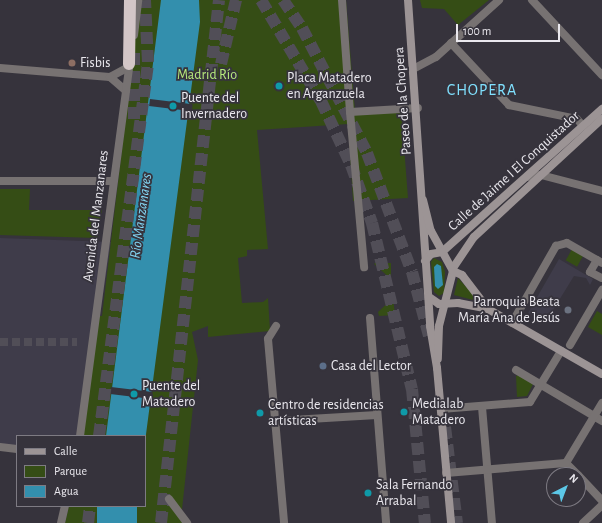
<!DOCTYPE html>
<html>
<head>
<meta charset="utf-8">
<style>
	body { margin:0 }
	#map { position:relative; width:602px; height:523px; overflow:hidden; background:#36333c; font-family:"Alegreya Sans",sans-serif }
	div>[style] { position:absolute }
	.built>* { inset:0; background:#3f3c4a }
	.green>* { inset:0; background:#354d15; transform-origin:0 0 }
	.water>* { inset:0; background:#338fad; transform-origin:0 0 }
	.pier>* { inset:0; background:#36333c; transform-origin:0 0 }
	.street-tunnel>* { height:8px; margin-top:-4px; transform-origin:0; background:repeating-linear-gradient(90deg,#514e57 0 8px,transparent 0 12px) }
	.highway-tunnel>* { height:12px; margin-top:-6px; transform-origin:0; background:repeating-linear-gradient(90deg,#514e57 0 12px,transparent 0 18px) }
	.street>* { height:8px; margin:-4px; padding:0 4px; transform-origin:4px; border-radius:4px; background:#777272 }
	.secondary>* { height:8px; margin:-4px; padding:0 4px; transform-origin:4px; border-radius:4px; background:#9c9495 }
	.highway>* { height:12px; margin:-6px; padding:0 6px; transform-origin:6px; border-radius:6px; background:#d3c6c7 }
	.dots>* { width:11px; height:11px; translate:-50% -50%; box-sizing:border-box; border:2px solid #36333c; border-radius:50% }
	span { translate:-50% -50%; white-space:nowrap; text-align:center; line-height:1.15; -webkit-text-stroke:3.5px #36333c; paint-order:stroke }
	.poi-label { font-size:14px; color:#eae8ee }
	.left { translate:0 -50%; text-align:left }
	.right { translate:-100% -50%; text-align:right }
	.park-label { font-size:14px; color:#b7eb7d }
	.street-label { font-size:14px; color:#eae8ee }
	.water-label { font-size:15px; color:#84d6f4; font-style:italic }
	.quarter-label { font-size:16px; color:#80e1ff; letter-spacing:1px }
	.legend { position:absolute; left:16px; top:435px; width:130px; height:72px; box-sizing:border-box; background:#36333c; border:1px solid #7e7b83; margin:0; padding:5px 7px; list-style:none; font-size:12px; color:#eae8ee }
	.legend li { display:flex; align-items:center; gap:8px; height:20px }
	.legend b { width:20px; border:1px solid #7e7b83 }
	.north { position:absolute; left:546px; top:467px; width:40px; height:40px; box-sizing:border-box; background:#36333c; border:1px solid #7e7b83; border-radius:50%; rotate:42deg; font-size:11px; font-weight:700; line-height:16px; text-align:center; color:#eae8ee }
	.north::after { content:''; display:block; margin:auto; width:14px; height:18px; background:#5cc7e7; clip-path:polygon(50% 0,100% 100%,50% 72%,0 100%) }
	.scale { position:absolute; left:456px; top:24px; width:104px; height:18px; box-sizing:border-box; border:2px solid #eae8ee; border-top:0; padding-left:5px; font-size:12px; line-height:14px; white-space:nowrap; color:#eae8ee; -webkit-text-stroke:3px #36333c; paint-order:stroke }
</style>
</head>
<body>
<div id="map">
	<div class="built">
		<i style="clip-path:polygon(0 238px,111px 242px,82px 436px,17px 436px,17px 449px,0 447px)"></i>
		<i style="clip-path:polygon(559px 259px,593px 279px,590px 285px,586px 278px,574px 276px,545px 323px,528px 313px)"></i>
	</div>
	<div class="green">
		<i style="clip-path:polygon(140px 0,346px 0,355px 111px,401px 108px,408px 198px,353px 201px,348px 124px,257px 130px,268px 249px,247px 250px,247px 256px,238px 258px,242px 303px,263px 302px,268px 298px,270px 331px,208px 337px,208px 326px,192px 332px,198px 360px,181px 519px,184px 523px,65px 523px,69px 506px,145px 506px,145px 436px,82px 436px,99px 316px,102px 316px)"></i>
		<i style="clip-path:polygon(420px 0,489px 0,458px 25px,444px 9px,422px 8px)"></i>
		<i style="clip-path:polygon(0 189px,30px 189px,29px 210px,102px 210px,97px 238px,0 235px)"></i>
		<i style="left:572px;top:249px;width:13px;height:13px;rotate:29deg"></i>
		<i style="clip-path:polygon(434px 258px,442px 262px,445px 272px,444px 293px,439px 296px,434px 292px,431px 262px)"></i>
		<i style="clip-path:polygon(391px 263px,391px 279px,374px 264px,375px 263px)"></i>
		<i style="clip-path:polygon(458px 278px,478px 300px,477px 301px,454px 295px)"></i>
		<i style="clip-path:polygon(393px 298px,395px 315px,379px 316px,378px 312px)"></i>
		<i style="clip-path:polygon(597px 311px,602px 314px,602px 335px,588px 327px)"></i>
		<i style="clip-path:polygon(519px 375px,533px 384px,527px 396px,517px 397px,516px 376px)"></i>
	</div>
	<div class="water">
		<i style="clip-path:polygon(161px 0,199px 0,200px 22px,145px 442px,145px 436px,106px 436px)"></i>
		<i style="clip-path:polygon(437px 264px,441px 266px,443px 285px,438px 289px,435px 286px,434px 267px)"></i>
		<i style="left:97px;top:506px;width:40px;height:17px"></i>
	</div>
	<div class="pier">
		<i style="left:150px;top:99px;width:43px;height:7px;rotate:7deg"></i>
		<i style="left:111px;top:387px;width:42px;height:7px;rotate:7deg"></i>
	</div>
	<div class="street-tunnel">
		<i style="left:0;top:342px;width:77px"></i>
	</div>
	<div class="highway-tunnel">
		<i style="left:261px;top:0;width:117px;rotate:59.3deg"></i>
		<i style="left:321px;top:101px;width:71px;rotate:64.9deg"></i>
		<i style="left:351px;top:165px;width:62px;rotate:70.1deg"></i>
		<i style="left:372px;top:223px;width:171px;rotate:76.5deg"></i>
		<i style="left:412px;top:389px;width:135px;rotate:84.5deg"></i>
		<i style="left:283px;top:0;width:34px;rotate:56deg"></i>
		<i style="left:302px;top:28px;width:141px;rotate:62.5deg"></i>
		<i style="left:367px;top:153px;width:127px;rotate:69.3deg"></i>
		<i style="left:412px;top:272px;width:66px;rotate:75.1deg"></i>
		<i style="left:221px;top:64px;width:66px;rotate:-76.8deg"></i>
		<i style="left:134px;top:119px;width:69px;rotate:-90deg"></i>
		<i style="left:445px;top:427px;width:97px;rotate:82.9deg"></i>
		<i style="left:99px;top:436px;width:377px;rotate:-82.5deg"></i>
		<i style="left:148px;top:62px;width:62px;rotate:-92.8deg"></i>
		<i style="left:88px;top:523px;width:17px;rotate:-83deg"></i>
		<i style="left:161px;top:523px;width:526px;rotate:-83.67deg"></i>
	</div>
	<div class="street">
		<i style="left:342px;top:0;width:112px;rotate:85.9deg"></i>
		<i style="left:350px;top:112px;width:68px;rotate:-3.4deg"></i>
		<i style="left:532px;top:0;width:103px;rotate:47deg"></i>
		<i style="left:134px;top:35px;width:35px;rotate:-83deg"></i>
		<i style="left:451px;top:43px;width:85px;rotate:46.9deg"></i>
		<i style="left:509px;top:105px;width:69px;rotate:11.6deg"></i>
		<i style="left:577px;top:119px;width:9px;rotate:49deg"></i>
		<i style="left:0;top:68px;width:110px;rotate:4.7deg"></i>
		<i style="left:110px;top:77px;width:21px;rotate:-28deg"></i>
		<i style="left:415px;top:68px;width:24px;rotate:-28deg"></i>
		<i style="left:436px;top:57px;width:85px;rotate:-42.1deg"></i>
		<i style="left:110px;top:77px;width:21px;rotate:41deg"></i>
		<i style="left:350px;top:112px;width:156px;rotate:84.8deg"></i>
		<i style="left:527px;top:177px;width:14px;rotate:-8deg"></i>
		<i style="left:541px;top:175px;width:63px;rotate:14.7deg"></i>
		<i style="left:0;top:181px;width:112px"></i>
		<i style="left:597px;top:260px;width:14px;rotate:120deg"></i>
		<i style="left:590px;top:272px;width:13px;rotate:27deg"></i>
		<i style="left:370px;top:318px;width:206px;rotate:85.5deg"></i>
		<i style="left:512px;top:323px;width:89px;rotate:-60.3deg"></i>
		<i style="left:556px;top:246px;width:11px;rotate:-15deg"></i>
		<i style="left:567px;top:243px;width:40px;rotate:29.7deg"></i>
		<i style="left:276px;top:326px;width:15px;rotate:122deg"></i>
		<i style="left:268px;top:339px;width:185px;rotate:85deg"></i>
		<i style="left:570px;top:345px;width:64px;rotate:-59.8deg"></i>
		<i style="left:516px;top:370px;width:91px;rotate:30.5deg"></i>
		<i style="left:482px;top:407px;width:116px;rotate:85.1deg"></i>
		<i style="left:441px;top:409px;width:89px;rotate:-4.5deg"></i>
		<i style="left:530px;top:402px;width:60px;rotate:-58.7deg"></i>
		<i style="left:597px;top:418px;width:6px;rotate:31deg"></i>
		<i style="left:275px;top:421px;width:102px;rotate:-3.4deg"></i>
		<i style="left:80px;top:436px;width:379px;rotate:-82.4deg"></i>
		<i style="left:0;top:447px;width:17px;rotate:7deg"></i>
		<i style="left:566px;top:463px;width:70px;rotate:-59deg"></i>
		<i style="left:566px;top:463px;width:17px;rotate:45deg"></i>
		<i style="left:446px;top:473px;width:120px;rotate:-4.8deg"></i>
		<i style="left:578px;top:475px;width:35px;rotate:47deg"></i>
		<i style="left:169px;top:499px;width:30px;rotate:53deg"></i>
		<i style="left:61px;top:523px;width:17px;rotate:-77deg"></i>
		<i style="left:583px;top:523px;width:26px;rotate:-43deg"></i>
	</div>
	<div class="secondary">
		<i style="left:408px;top:0;width:327px;rotate:86.1deg"></i>
		<i style="left:430px;top:326px;width:43px;rotate:80.5deg"></i>
		<i style="left:437px;top:368px;width:156px;rotate:84.8deg"></i>
		<i style="left:423px;top:200px;width:32px;rotate:76deg"></i>
		<i style="left:431px;top:231px;width:46px;rotate:61.2deg"></i>
		<i style="left:453px;top:271px;width:57px;rotate:104.3deg"></i>
		<i style="left:439px;top:326px;width:33px;rotate:92deg"></i>
		<i style="left:442px;top:252px;width:215px;rotate:-41.8deg"></i>
		<i style="left:425px;top:261px;width:9px;rotate:-49deg"></i>
		<i style="left:431px;top:254px;width:11px;rotate:-10deg"></i>
		<i style="left:453px;top:268px;width:37px;rotate:-56deg"></i>
		<i style="left:474px;top:237px;width:174px;rotate:-42.7deg"></i>
		<i style="left:453px;top:271px;width:10px;rotate:24deg"></i>
		<i style="left:462px;top:275px;width:43px;rotate:52.6deg"></i>
		<i style="left:429px;top:297px;width:12px;rotate:35deg"></i>
		<i style="left:439px;top:304px;width:19px;rotate:-3deg"></i>
		<i style="left:458px;top:303px;width:31px;rotate:11deg"></i>
		<i style="left:488px;top:309px;width:131px;rotate:29.7deg"></i>
	</div>
	<div class="highway">
		<i style="left:129px;top:64px;width:64px;rotate:-89.1deg"></i>
	</div>
	<div class="dots">
		<i style="left:72px;top:63px;background:#8d6e63"></i>
		<i style="left:279px;top:86px;background:#0f9aa8"></i>
		<i style="left:173px;top:106px;background:#0f9aa8"></i>
		<i style="left:568px;top:310px;background:#6b7280"></i>
		<i style="left:323px;top:366px;background:#5c6f8a"></i>
		<i style="left:134px;top:394px;background:#0f9aa8"></i>
		<i style="left:404px;top:412px;background:#0f9aa8"></i>
		<i style="left:260px;top:413px;background:#0f9aa8"></i>
		<i style="left:368px;top:493px;background:#0f9aa8"></i>
	</div>
	<div class="poi-label">
		<span class="left" style="left:80px;top:63px">Fisbis</span>
		<span class="left" style="left:287px;top:86px">Placa Matadero<br>en Arganzuela</span>
		<span class="left" style="left:181px;top:106px">Puente del<br>Invernadero</span>
		<span class="right" style="left:560px;top:310px">Parroquia Beata<br>María Ana de Jesús</span>
		<span class="left" style="left:331px;top:366px">Casa del Lector</span>
		<span class="left" style="left:142px;top:394px">Puente del<br>Matadero</span>
		<span class="left" style="left:412px;top:412px">Medialab<br>Matadero</span>
		<span class="left" style="left:268px;top:413px">Centro de residencias<br>artísticas</span>
		<span class="left" style="left:376px;top:493px">Sala Fernando<br>Arrabal</span>
	</div>
	<div class="park-label">
		<span style="left:207px;top:75px">Madrid Río</span>
	</div>
	<div class="street-label">
		<span style="left:403px;top:101px;rotate:-94deg">Paseo de la Chopera</span>
		<span style="left:514px;top:171px;rotate:-42deg">Calle de Jaime I El Conquistador</span>
		<span style="left:96px;top:216px;rotate:-83deg">Avenida del Manzanares</span>
	</div>
	<div class="water-label">
		<span style="left:141px;top:216px;rotate:-82deg">Río Manzanares</span>
	</div>
	<div class="quarter-label">
		<span style="left:482px;top:90px">CHOPERA</span>
	</div>
	<ul class="legend">
	<li><b style="height:5px;background:#9c9495"></b>Calle</li>
	<li><b style="height:11px;background:#354d15"></b>Parque</li>
	<li><b style="height:11px;background:#338fad"></b>Agua</li>
	</ul>
	<div class="north">N</div>
	<div class="scale">100 m</div>
</div>
</body>
</html>
